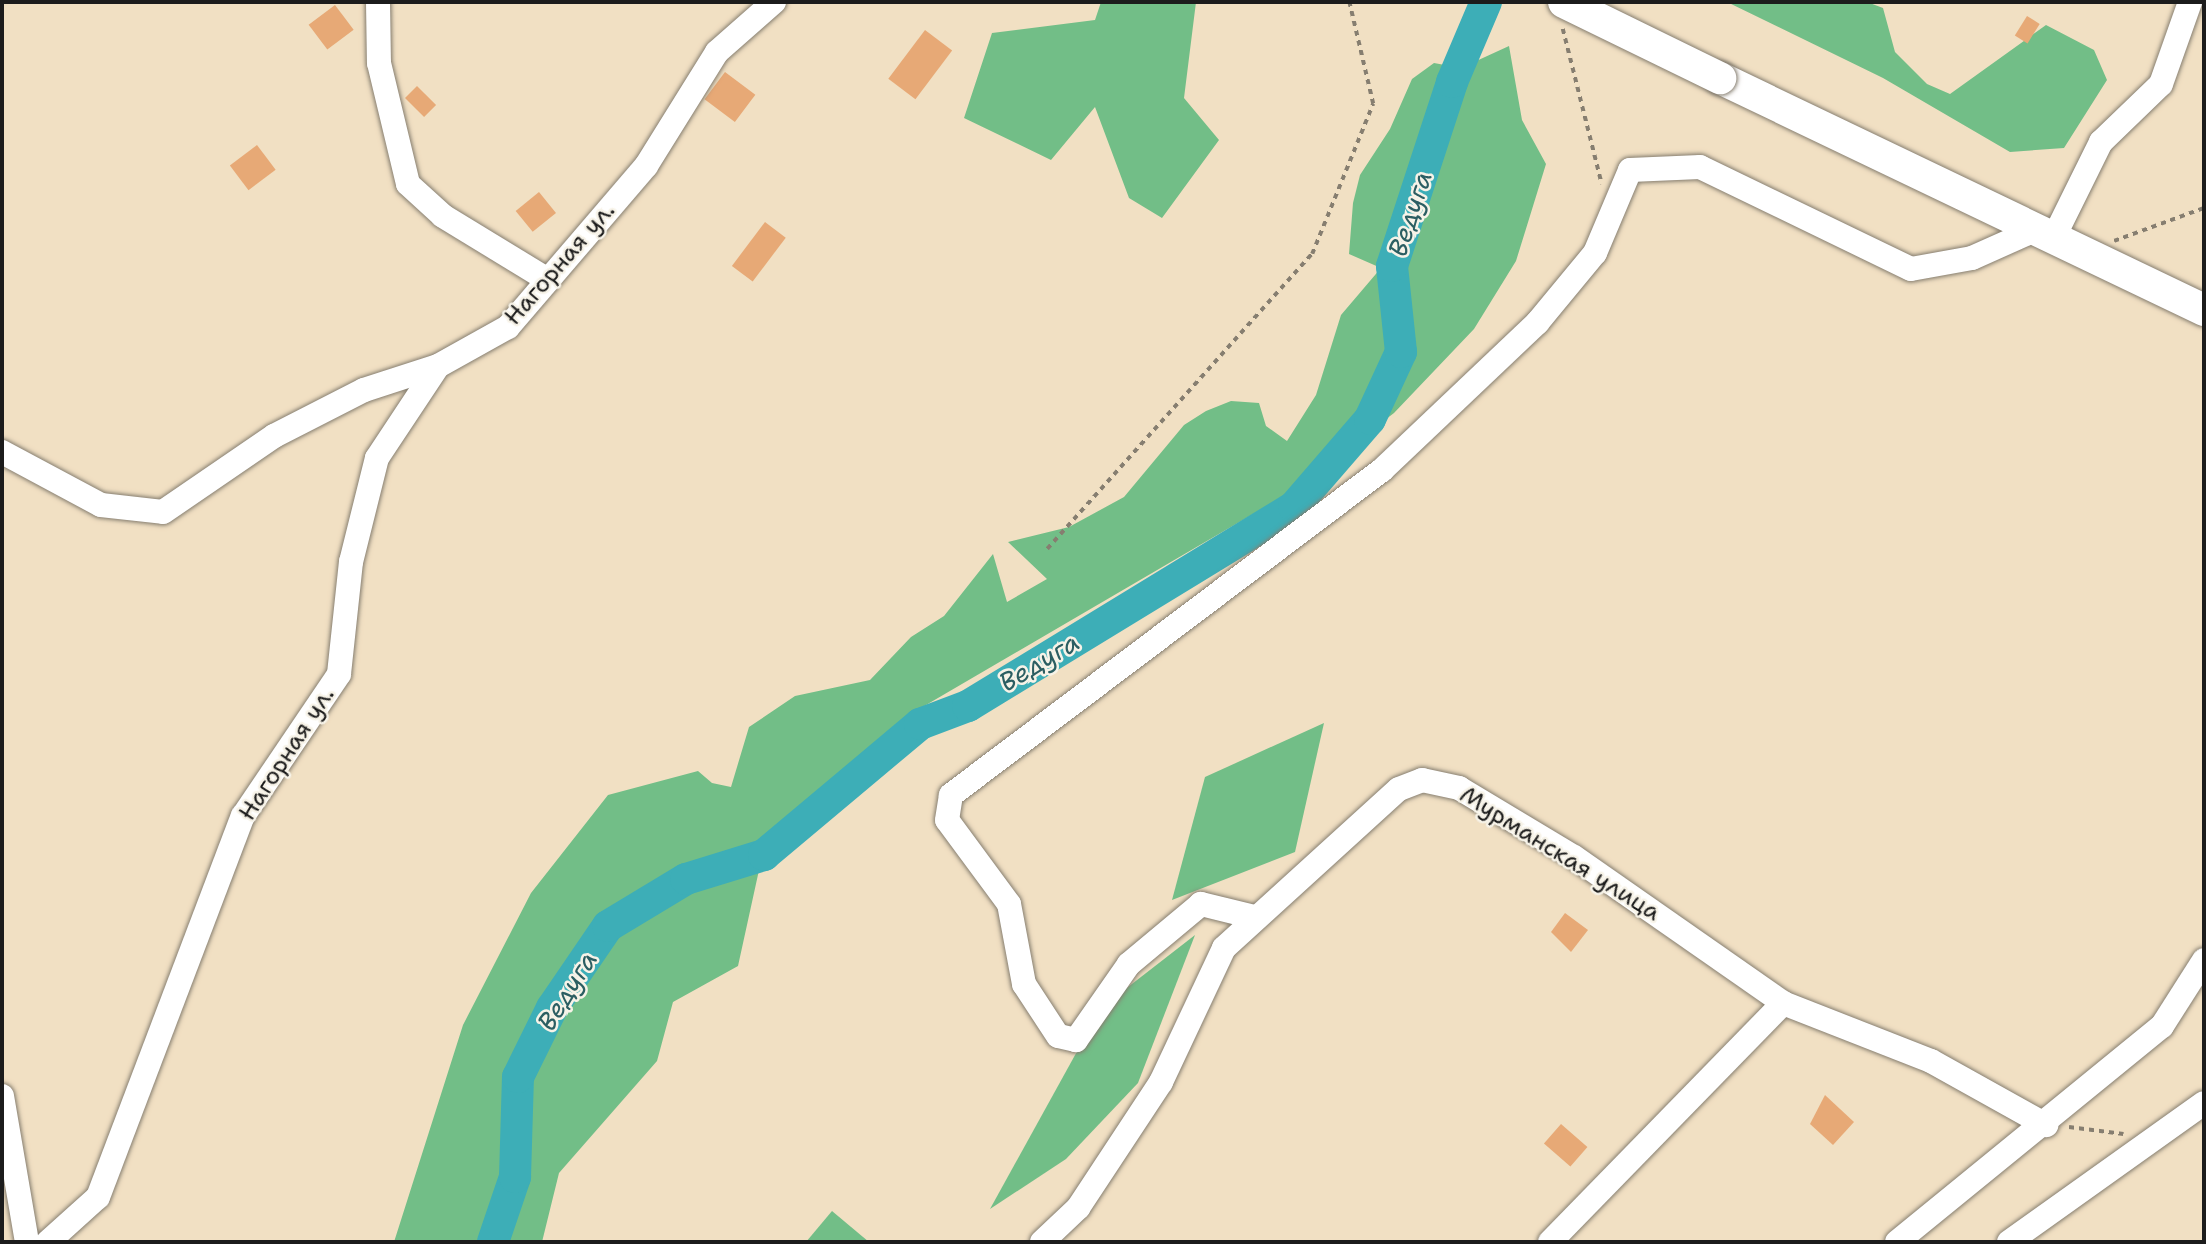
<!DOCTYPE html>
<html>
<head>
<meta charset="utf-8">
<style>
	body { margin:0 }
	#map { position:relative; width:2206px; height:1244px; overflow:hidden; background:#f1e0c3; font-family:"Shantell Sans",sans-serif }
	div>[style] { position:absolute }
	.forest>* { inset:0; background:#72be87 }
	.river>* { height:32px; margin:-16px; padding:0 16px; transform-origin:16px; border-radius:16px; background:#3daeb7 }
	.building>* { inset:0; background:#e7a976; transform-origin:0 0 }
	.path>* { height:3.5px; margin-top:-1.75px; transform-origin:0; background:repeating-linear-gradient(90deg,#867e70 0 5px,transparent 0 10px) }
	.roads { filter:drop-shadow(0 0 2px #867e70) drop-shadow(0 0 2px #867e70) }
	.minor>* { height:24px; margin:-12px; padding:0 12px; transform-origin:12px; border-radius:12px; background:#fff }
	.major>* { height:32px; margin:-16px; padding:0 16px; transform-origin:16px; border-radius:16px; background:#fff }
	.bridges { filter:drop-shadow(0 0 2px #867e70) drop-shadow(0 0 2px #867e70) }
	.major-bridge>* { height:32px; margin:-16px; padding:0 16px; transform-origin:16px; border-radius:16px; background:#fff }
	span { translate:-50% -50%; white-space:nowrap; text-align:center; line-height:1.15; -webkit-text-stroke:5px #f7f3e8; paint-order:stroke }
	.street-label { font-size:24px; color:#1c1c1c }
	.water-label { font-size:26px; color:#2b5e62; font-style:italic }
	.frame { position:absolute; inset:0; border:4px solid #1c1c1c; pointer-events:none }
</style>
</head>
<body>
<div id="map">
	<div class="forest">
		<i style="clip-path:polygon(1101px 2px,1196px 2px,1184px 98px,1219px 140px,1162px 218px,1129px 198px,1095px 107px,1051px 160px,964px 118px,992px 33px,1095px 20px)"></i>
		<i style="clip-path:polygon(1727px 2px,1867px 2px,1883px 8px,1895px 52px,1927px 84px,1950px 94px,2046px 25px,2094px 50px,2107px 80px,2064px 148px,2010px 152px,1883px 78px)"></i>
		<i style="clip-path:polygon(1509px 46px,1522px 120px,1546px 164px,1516px 261px,1474px 329px,1394px 413px,1289px 493px,914px 712px,766px 838px,738px 966px,673px 1002px,657px 1061px,559px 1173px,542px 1242px,394px 1242px,463px 1025px,531px 893px,608px 795px,698px 771px,712px 783px,731px 787px,749px 727px,795px 696px,870px 680px,911px 637px,944px 616px,993px 554px,1007px 602px,1047px 579px,1008px 542px,1069px 527px,1124px 497px,1184px 425px,1206px 411px,1231px 401px,1259px 403px,1266px 426px,1287px 441px,1316px 395px,1341px 315px,1381px 268px,1349px 254px,1353px 203px,1360px 175px,1390px 129px,1412px 79px,1434px 63px,1461px 68px)"></i>
		<i style="clip-path:polygon(1324px 723px,1295px 852px,1172px 900px,1205px 777px)"></i>
		<i style="clip-path:polygon(1195px 935px,1138px 1083px,1066px 1159px,990px 1209px,1101px 1008px)"></i>
		<i style="clip-path:polygon(832px 1211px,869px 1242px,806px 1242px)"></i>
	</div>
	<div class="river">
		<i style="left:493px;top:1242px;width:69px;rotate:-71.3deg"></i>
		<i style="left:515px;top:1177px;width:100px;rotate:-88.3deg"></i>
		<i style="left:518px;top:1077px;width:77px;rotate:-63.8deg"></i>
		<i style="left:552px;top:1008px;width:99px;rotate:-55.7deg"></i>
		<i style="left:608px;top:926px;width:91px;rotate:-31.1deg"></i>
		<i style="left:686px;top:879px;width:82px;rotate:-17.1deg"></i>
		<i style="left:764px;top:855px;width:204px;rotate:-40deg"></i>
		<i style="left:920px;top:724px;width:51px;rotate:-20.6deg"></i>
		<i style="left:968px;top:706px;width:382px;rotate:-31.4deg"></i>
		<i style="left:1294px;top:507px;width:116px;rotate:-49.2deg"></i>
		<i style="left:1370px;top:419px;width:74px;rotate:-65.2deg"></i>
		<i style="left:1401px;top:352px;width:86px;rotate:-96deg"></i>
		<i style="left:1392px;top:266px;width:194px;rotate:-71.9deg"></i>
		<i style="left:1452px;top:82px;width:87px;rotate:-67deg"></i>
	</div>
	<div class="building">
		<i style="left:335px;top:5px;width:31px;height:33px;rotate:53deg"></i>
		<i style="left:2027px;top:16px;width:15px;height:23px;rotate:32deg"></i>
		<i style="left:925px;top:30px;width:34px;height:61px;rotate:37deg"></i>
		<i style="left:725px;top:72px;width:38px;height:34px;rotate:37deg"></i>
		<i style="left:417px;top:86px;width:27px;height:17px;rotate:45deg"></i>
		<i style="left:257px;top:145px;width:31px;height:34px;rotate:53deg"></i>
		<i style="left:539px;top:192px;width:27px;height:30px;rotate:51deg"></i>
		<i style="left:765px;top:222px;width:26px;height:55px;rotate:37deg"></i>
		<i style="clip-path:polygon(1565px 913px,1588px 930px,1571px 952px,1551px 932px)"></i>
		<i style="clip-path:polygon(1825px 1095px,1854px 1122px,1833px 1145px,1810px 1124px)"></i>
		<i style="left:1561px;top:1124px;width:35px;height:26px;rotate:41deg"></i>
	</div>
	<div class="path">
		<i style="left:1563px;top:29px;width:160px;rotate:75.9deg"></i>
		<i style="left:2114px;top:241px;width:96px;rotate:-20.1deg"></i>
		<i style="left:1047px;top:549px;width:397px;rotate:-48.1deg"></i>
		<i style="left:1312px;top:254px;width:162px;rotate:-67.9deg"></i>
		<i style="left:1373px;top:104px;width:105px;rotate:-103.2deg"></i>
		<i style="left:2069px;top:1127px;width:55px;rotate:7.3deg"></i>
	</div>
	<div class="roads">
		<div class="minor">
			<i style="left:378px;top:2px;width:61px;rotate:89.1deg"></i>
			<i style="left:379px;top:63px;width:124px;rotate:76.5deg"></i>
			<i style="left:408px;top:184px;width:47px;rotate:42.4deg"></i>
			<i style="left:443px;top:216px;width:123px;rotate:31.4deg"></i>
			<i style="left:2054px;top:237px;width:106px;rotate:-63.7deg"></i>
			<i style="left:2101px;top:142px;width:83px;rotate:-44deg"></i>
			<i style="left:2161px;top:84px;width:87px;rotate:-70.5deg"></i>
			<i style="left:2px;top:452px;width:112px;rotate:28.2deg"></i>
			<i style="left:101px;top:505px;width:62px;rotate:6.4deg"></i>
			<i style="left:163px;top:512px;width:135px;rotate:-34.4deg"></i>
			<i style="left:274px;top:436px;width:101px;rotate:-27.1deg"></i>
			<i style="left:364px;top:390px;width:78px;rotate:-18deg"></i>
			<i style="left:1254px;top:917px;width:55px;rotate:-166.2deg"></i>
			<i style="left:1201px;top:904px;width:94px;rotate:140.2deg"></i>
			<i style="left:1129px;top:964px;width:93px;rotate:124.9deg"></i>
			<i style="left:1076px;top:1040px;width:18px;rotate:-167deg"></i>
			<i style="left:1058px;top:1036px;width:62px;rotate:-123.2deg"></i>
			<i style="left:1024px;top:984px;width:81px;rotate:-100.6deg"></i>
			<i style="left:1009px;top:904px;width:104px;rotate:-126.4deg"></i>
			<i style="left:947px;top:820px;width:25px;rotate:-81deg"></i>
			<i style="left:951px;top:795px;width:540px;rotate:-37.02deg"></i>
			<i style="left:1382px;top:470px;width:214px;rotate:-43.5deg"></i>
			<i style="left:1537px;top:323px;width:91px;rotate:-50.4deg"></i>
			<i style="left:1595px;top:253px;width:90px;rotate:-67.1deg"></i>
			<i style="left:1630px;top:170px;width:70px;rotate:-2.5deg"></i>
			<i style="left:1700px;top:167px;width:234px;rotate:25.8deg"></i>
			<i style="left:1911px;top:269px;width:62px;rotate:-10.2deg"></i>
			<i style="left:1972px;top:258px;width:71px;rotate:-24deg"></i>
			<i style="left:2px;top:1096px;width:148px;rotate:80.3deg"></i>
			<i style="left:48px;top:1242px;width:67px;rotate:-42deg"></i>
			<i style="left:98px;top:1197px;width:408px;rotate:-69.2deg"></i>
			<i style="left:243px;top:816px;width:171px;rotate:-55.9deg"></i>
			<i style="left:339px;top:674px;width:113px;rotate:-83.9deg"></i>
			<i style="left:351px;top:562px;width:107px;rotate:-76deg"></i>
			<i style="left:377px;top:458px;width:110px;rotate:-56.5deg"></i>
			<i style="left:438px;top:366px;width:80px;rotate:-29.1deg"></i>
			<i style="left:508px;top:327px;width:212px;rotate:-49.4deg"></i>
			<i style="left:646px;top:166px;width:134px;rotate:-58.1deg"></i>
			<i style="left:717px;top:52px;width:76px;rotate:-41.3deg"></i>
			<i style="left:1042px;top:1242px;width:50px;rotate:-43.4deg"></i>
			<i style="left:1078px;top:1208px;width:151px;rotate:-56.6deg"></i>
			<i style="left:1161px;top:1082px;width:148px;rotate:-64.8deg"></i>
			<i style="left:1224px;top:948px;width:236px;rotate:-42.3deg"></i>
			<i style="left:1399px;top:789px;width:25px;rotate:-21deg"></i>
			<i style="left:1422px;top:780px;width:38px;rotate:12deg"></i>
			<i style="left:1459px;top:788px;width:134px;rotate:31deg"></i>
			<i style="left:1574px;top:857px;width:255px;rotate:34.9deg"></i>
			<i style="left:1783px;top:1003px;width:159px;rotate:21.4deg"></i>
			<i style="left:1931px;top:1061px;width:132px;rotate:29.1deg"></i>
			<i style="left:1550px;top:1242px;width:334px;rotate:-45.7deg"></i>
			<i style="left:1897px;top:1242px;width:342px;rotate:-39.2deg"></i>
			<i style="left:2162px;top:1026px;width:78px;rotate:-57.5deg"></i>
			<i style="left:2009px;top:1242px;width:239px;rotate:-35.5deg"></i>
		</div>
		<div class="major">
			<i style="left:1720px;top:78px;width:537px;rotate:25.61deg"></i>
		</div>
	</div>
	<div class="bridges">
		<div class="major-bridge">
			<i style="left:1564px;top:2px;width:174px;rotate:26deg"></i>
		</div>
	</div>
	<div class="street-label">
		<span style="left:560px;top:264px;rotate:-49deg">Нагорная ул.</span>
		<span style="left:287px;top:754px;rotate:-57deg">Нагорная ул.</span>
		<span style="left:1560px;top:854px;rotate:32deg">Мурманская улица</span>
	</div>
	<div class="water-label">
		<span style="left:1410px;top:214px;rotate:-72deg">Ведуга</span>
		<span style="left:1039px;top:662px;rotate:-31deg">Ведуга</span>
		<span style="left:567px;top:991px;rotate:-58deg">Ведуга</span>
	</div>
	<div class="frame"></div>
</div>
</body>
</html>
